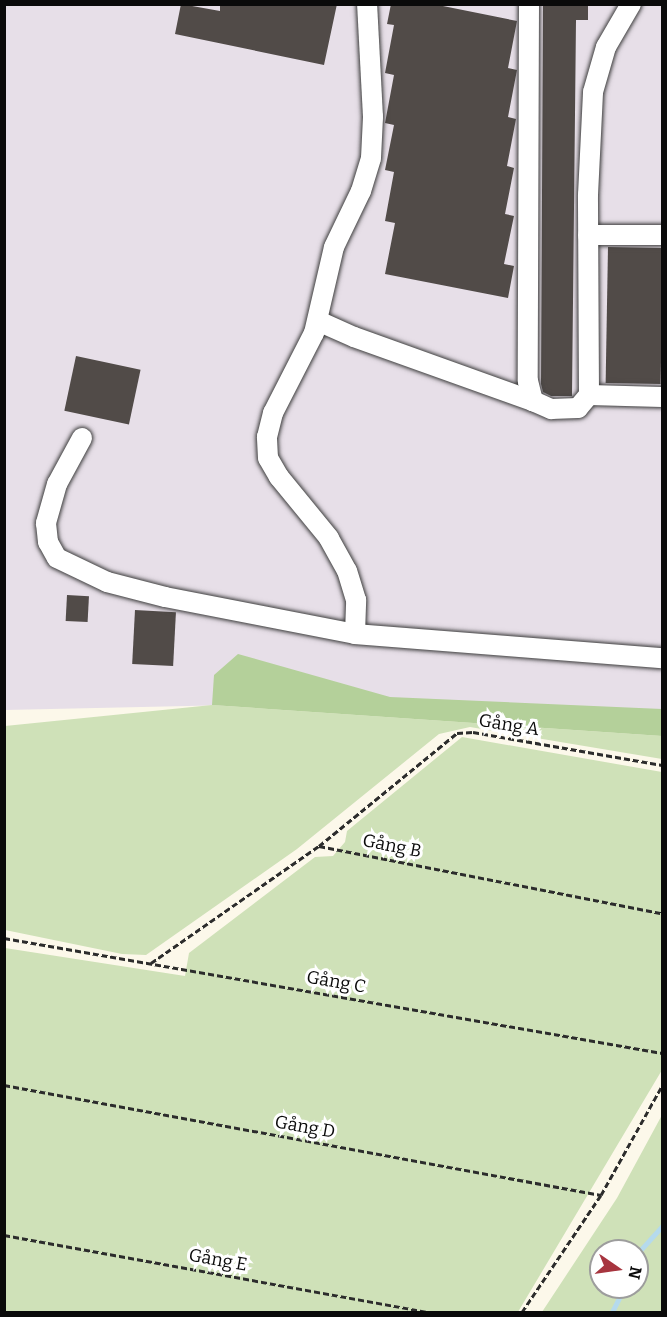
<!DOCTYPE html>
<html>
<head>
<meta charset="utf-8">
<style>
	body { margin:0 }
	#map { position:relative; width:667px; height:1317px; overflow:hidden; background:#fcf8ea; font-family:Bitter,serif }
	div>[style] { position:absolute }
	.industrial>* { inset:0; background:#e7dfe8 }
	.green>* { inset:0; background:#cfe1b8 }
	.forest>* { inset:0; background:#b4d09a }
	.stream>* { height:4.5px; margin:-2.25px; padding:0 2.25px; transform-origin:2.25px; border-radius:2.25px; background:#b5daed }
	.building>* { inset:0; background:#514b48; transform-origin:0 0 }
	.path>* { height:3px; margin-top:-1.5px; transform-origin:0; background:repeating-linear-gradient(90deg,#2c2c2c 0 6px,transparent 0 9px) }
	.roads { filter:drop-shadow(0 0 2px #3d3d3d) drop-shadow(0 0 2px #3d3d3d) }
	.minor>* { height:20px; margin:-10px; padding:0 10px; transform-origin:10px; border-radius:10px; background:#fff }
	span { translate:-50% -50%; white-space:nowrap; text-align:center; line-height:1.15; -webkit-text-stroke:6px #fff; paint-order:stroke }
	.street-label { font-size:18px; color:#0a0a0a }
	.frame { position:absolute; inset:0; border:6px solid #0a0a0a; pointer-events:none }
	.north { position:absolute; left:589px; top:1239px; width:60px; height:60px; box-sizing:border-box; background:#fff; border:2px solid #9d9d9d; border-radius:50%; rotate:103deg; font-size:16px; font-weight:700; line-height:24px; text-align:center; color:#0a0a0a }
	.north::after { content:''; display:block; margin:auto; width:21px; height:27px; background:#a7353f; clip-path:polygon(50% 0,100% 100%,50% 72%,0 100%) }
</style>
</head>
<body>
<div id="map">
	<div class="industrial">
		<i style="clip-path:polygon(4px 5px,662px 5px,662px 713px,376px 702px,5px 710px)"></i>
	</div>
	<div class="green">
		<i style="clip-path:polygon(212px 705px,662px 736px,662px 759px,470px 727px,439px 734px,297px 849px,146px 955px,122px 954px,5px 930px,5px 726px)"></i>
		<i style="clip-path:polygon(462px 737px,662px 772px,662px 1070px,518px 1312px,5px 1312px,5px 948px,185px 976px,189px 953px,315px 857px,333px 856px,345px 842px,347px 831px)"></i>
		<i style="clip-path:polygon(evenodd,662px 1115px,662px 1312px,542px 1312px,617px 1198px,662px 1115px,601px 1251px,637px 1251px,637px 1287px,601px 1287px,601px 1251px)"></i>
	</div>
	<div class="forest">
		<i style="clip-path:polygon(238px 654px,390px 697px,662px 709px,662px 736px,212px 705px,214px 675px)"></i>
	</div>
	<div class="stream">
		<i style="left:637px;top:1254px;width:38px;rotate:-48deg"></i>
		<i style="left:612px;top:1312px;width:28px;rotate:-63deg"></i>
	</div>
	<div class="building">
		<i style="clip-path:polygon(181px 4px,220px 11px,220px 4px,337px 4px,324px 65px,175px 34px)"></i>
		<i style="clip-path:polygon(391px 4px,433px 4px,517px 21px,508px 68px,517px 70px,508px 117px,516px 119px,507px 166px,514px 168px,505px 214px,514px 216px,504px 264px,514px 266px,508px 298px,385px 274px,395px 223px,385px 221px,394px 172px,385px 170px,394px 125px,385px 123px,394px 75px,385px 73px,394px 25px,387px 24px)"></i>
		<i style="clip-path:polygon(543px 4px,588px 4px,588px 20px,576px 20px,572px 396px,551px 396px,543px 392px,541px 384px)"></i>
		<i style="left:608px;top:247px;width:55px;height:136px;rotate:1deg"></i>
		<i style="left:76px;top:356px;width:66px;height:56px;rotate:12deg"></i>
		<i style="left:67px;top:595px;width:22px;height:26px;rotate:3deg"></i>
		<i style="left:135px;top:610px;width:41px;height:54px;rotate:3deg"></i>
	</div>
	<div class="path">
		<i style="left:319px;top:846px;width:349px;rotate:11.1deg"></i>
		<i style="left:4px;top:938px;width:668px;rotate:9.91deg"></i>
		<i style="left:151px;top:963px;width:205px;rotate:-34.9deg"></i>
		<i style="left:319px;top:846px;width:178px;rotate:-39.3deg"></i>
		<i style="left:457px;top:733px;width:16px;rotate:-4deg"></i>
		<i style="left:473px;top:732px;width:192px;rotate:9.9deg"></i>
		<i style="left:4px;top:1085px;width:607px;rotate:10.44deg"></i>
		<i style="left:4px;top:1235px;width:430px;rotate:10.3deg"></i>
		<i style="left:522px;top:1312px;width:141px;rotate:-56deg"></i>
		<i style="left:601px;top:1195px;width:125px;rotate:-60.8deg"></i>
	</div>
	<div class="roads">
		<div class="minor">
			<i style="left:529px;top:4px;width:377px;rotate:90.2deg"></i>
			<i style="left:528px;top:381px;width:21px;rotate:76deg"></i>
			<i style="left:533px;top:401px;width:20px;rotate:24deg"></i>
			<i style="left:551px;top:409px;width:27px;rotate:-2deg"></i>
			<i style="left:578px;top:408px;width:17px;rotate:-50deg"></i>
			<i style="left:589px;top:395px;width:200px;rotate:-90.3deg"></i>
			<i style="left:588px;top:195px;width:103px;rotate:-87.2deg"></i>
			<i style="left:593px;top:92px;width:47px;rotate:-73.9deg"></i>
			<i style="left:606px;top:47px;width:50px;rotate:-59.8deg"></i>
			<i style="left:588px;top:235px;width:74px"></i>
			<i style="left:318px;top:321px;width:39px;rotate:24deg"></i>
			<i style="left:354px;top:337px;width:190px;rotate:19.7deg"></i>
			<i style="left:589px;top:395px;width:73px;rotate:1.6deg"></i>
			<i style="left:82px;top:438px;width:52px;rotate:118.5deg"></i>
			<i style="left:57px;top:484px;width:41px;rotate:105.8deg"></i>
			<i style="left:46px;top:523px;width:19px;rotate:84deg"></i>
			<i style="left:48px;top:542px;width:18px;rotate:61deg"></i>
			<i style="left:57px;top:558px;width:55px;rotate:25.6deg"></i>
			<i style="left:107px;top:582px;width:60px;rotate:14.5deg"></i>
			<i style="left:165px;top:597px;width:194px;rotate:11deg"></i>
			<i style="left:355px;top:634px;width:34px;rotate:-88deg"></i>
			<i style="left:356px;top:600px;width:30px;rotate:-107deg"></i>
			<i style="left:347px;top:571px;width:38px;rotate:-119deg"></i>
			<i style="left:329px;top:538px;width:79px;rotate:-129.3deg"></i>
			<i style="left:279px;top:477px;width:22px;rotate:-120deg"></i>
			<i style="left:268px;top:458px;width:21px;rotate:-93deg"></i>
			<i style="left:267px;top:437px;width:25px;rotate:-76deg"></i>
			<i style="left:273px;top:413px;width:90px;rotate:-62.9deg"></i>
			<i style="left:314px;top:333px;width:88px;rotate:-76.9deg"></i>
			<i style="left:334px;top:247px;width:62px;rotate:-64.3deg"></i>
			<i style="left:361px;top:191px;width:34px;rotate:-73deg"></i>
			<i style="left:371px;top:158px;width:41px;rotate:-87.2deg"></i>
			<i style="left:373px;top:117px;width:113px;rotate:-93deg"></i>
			<i style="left:355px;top:634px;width:308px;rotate:4.5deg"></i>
		</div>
	</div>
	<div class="street-label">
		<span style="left:509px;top:725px;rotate:9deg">Gång A</span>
		<span style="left:392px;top:846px;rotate:11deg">Gång B</span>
		<span style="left:336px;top:982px;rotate:10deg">Gång C</span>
		<span style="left:305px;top:1127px;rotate:10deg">Gång D</span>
		<span style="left:218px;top:1260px;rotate:10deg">Gång E</span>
	</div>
	<div class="frame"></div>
	<div class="north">N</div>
</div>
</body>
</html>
